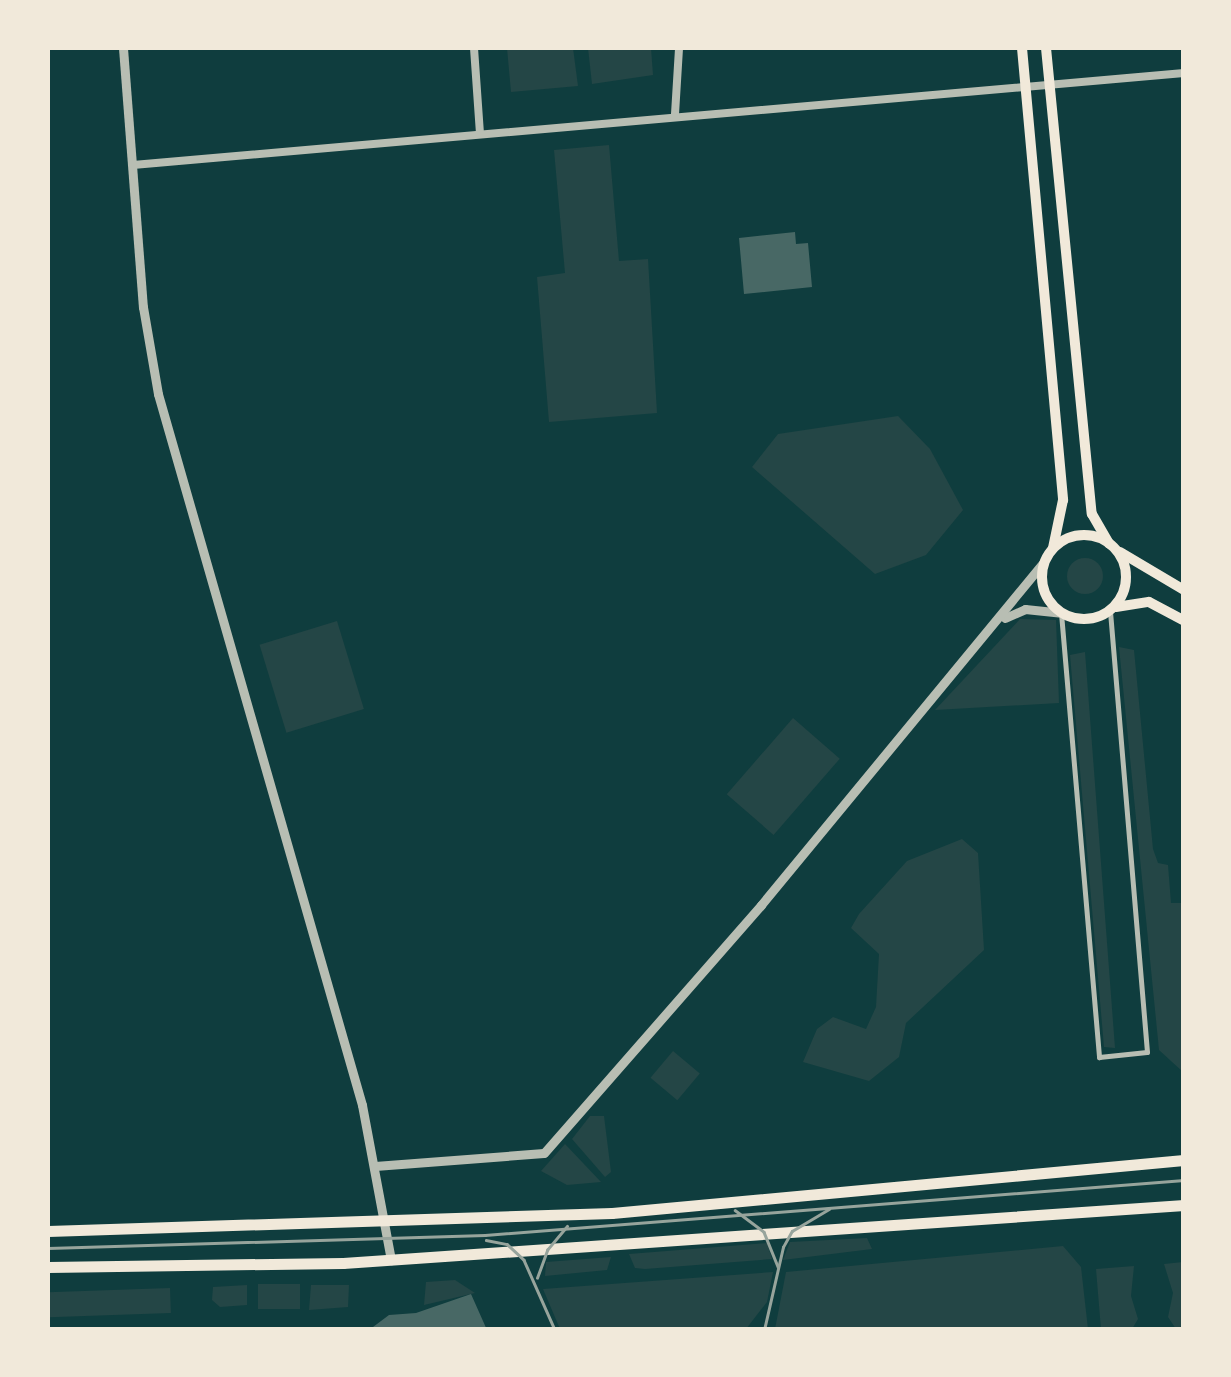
<!DOCTYPE html>
<html>
<head>
<meta charset="utf-8">
<style>
	body { margin:0 }
	#map { position:relative; width:1231px; height:1377px; overflow:hidden; background:#0f3d3e; font-family:Lato,sans-serif }
	div>[style] { position:absolute }
	.green>* { inset:0; background:#244646; transform-origin:0 0 }
	.round { border-radius:50% }
	.building>* { inset:0; background:#486865 }
	.pedestrian>* { height:5px; margin:-2.5px; padding:0 2.5px; transform-origin:2.5px; border-radius:2.5px; background:#b8beb3 }
	.minor>* { height:8px; margin:-4px; padding:0 4px; transform-origin:4px; border-radius:4px; background:#b8beb3 }
	.tertiary>* { height:9px; margin:-4.5px; padding:0 4.5px; transform-origin:4.5px; border-radius:4.5px; background:#b8beb3 }
	.secondary>* { height:10px; margin:-5px; padding:0 5px; transform-origin:5px; border-radius:5px; background:#f1e9da }
	.secondary>.ring { margin:-5px; padding:0; box-sizing:content-box; background:none; border:10px solid #f1e9da; border-radius:50% }
	.primary>* { height:11px; margin:-5.5px; padding:0 5.5px; transform-origin:5.5px; border-radius:5.5px; background:#f1e9da }
	.tram>* { height:2.5px; margin:-1.25px; padding:0 1.25px; transform-origin:1.25px; border-radius:1.25px; background:#97a49c }
	span { translate:-50% -50%; white-space:nowrap; text-align:center; line-height:1.15; -webkit-text-stroke:8px #f1e9da; paint-order:stroke }
	.frame { position:absolute; inset:0; border:50px solid #f1e9da; pointer-events:none }
</style>
</head>
<body>
<div id="map">
	<div class="green">
		<i style="clip-path:polygon(507px 48px,573px 48px,578px 86px,511px 92px)"></i>
		<i style="clip-path:polygon(588px 48px,651px 48px,653px 75px,592px 84px)"></i>
		<i style="clip-path:polygon(609px 145px,619px 261px,648px 259px,657px 413px,549px 422px,537px 277px,565px 273px,554px 150px)"></i>
		<i style="clip-path:polygon(898px 416px,930px 449px,963px 510px,926px 555px,875px 574px,752px 467px,778px 434px)"></i>
		<i class="round" style="left:1067px;top:558px;width:36px;height:36px"></i>
		<i style="clip-path:polygon(1020px 619px,1056px 620px,1059px 703px,935px 710px)"></i>
		<i style="left:337px;top:621px;width:92px;height:81px;rotate:73deg"></i>
		<i style="clip-path:polygon(1119px 647px,1134px 650px,1153px 849px,1158px 863px,1168px 865px,1171px 903px,1183px 903px,1183px 1072px,1159px 1050px)"></i>
		<i style="clip-path:polygon(1085px 652px,1115px 1048px,1104px 1047px,1070px 655px)"></i>
		<i style="left:793px;top:718px;width:62px;height:101px;rotate:41deg"></i>
		<i style="clip-path:polygon(962px 839px,978px 853px,984px 950px,906px 1023px,899px 1057px,869px 1081px,803px 1062px,817px 1029px,833px 1017px,866px 1029px,876px 1007px,879px 954px,851px 928px,859px 914px,907px 861px)"></i>
		<i style="left:673px;top:1051px;width:35px;height:35px;rotate:40deg"></i>
		<i style="clip-path:polygon(590px 1116px,604px 1116px,611px 1172px,605px 1177px,572px 1139px)"></i>
		<i style="clip-path:polygon(565px 1144px,601px 1182px,567px 1185px,541px 1171px)"></i>
		<i style="clip-path:polygon(867px 1238px,872px 1249px,783px 1260px,790px 1242px)"></i>
		<i style="clip-path:polygon(767px 1243px,772px 1259px,645px 1269px,635px 1268px,629px 1254px)"></i>
		<i style="clip-path:polygon(1063px 1246px,1081px 1267px,1088px 1329px,775px 1329px,786px 1272px)"></i>
		<i style="clip-path:polygon(611px 1257px,607px 1270px,545px 1276px,546px 1262px)"></i>
		<i style="clip-path:polygon(1183px 1262px,1183px 1329px,1176px 1329px,1168px 1317px,1173px 1293px,1164px 1264px)"></i>
		<i style="clip-path:polygon(1134px 1266px,1131px 1296px,1138px 1319px,1132px 1329px,1101px 1329px,1096px 1269px)"></i>
		<i style="clip-path:polygon(773px 1272px,767px 1302px,746px 1329px,560px 1329px,543px 1289px)"></i>
		<i style="clip-path:polygon(455px 1280px,475px 1293px,424px 1305px,426px 1282px)"></i>
		<i style="left:300px;top:1284px;width:25px;height:42px;rotate:90deg"></i>
		<i style="clip-path:polygon(247px 1285px,247px 1305px,220px 1307px,212px 1300px,213px 1287px)"></i>
		<i style="clip-path:polygon(311px 1285px,349px 1285px,348px 1307px,309px 1310px)"></i>
		<i style="left:170px;top:1288px;width:25px;height:122px;rotate:88deg"></i>
	</div>
	<div class="building">
		<i style="clip-path:polygon(795px 232px,796px 244px,808px 243px,812px 287px,744px 294px,739px 238px)"></i>
		<i style="clip-path:polygon(471px 1294px,487px 1330px,369px 1330px,389px 1315px,416px 1313px)"></i>
	</div>
	<div class="pedestrian">
		<i style="left:1061px;top:613px;width:446px;rotate:85.1deg"></i>
		<i style="left:1099px;top:1057px;width:48px;rotate:-5.9deg"></i>
		<i style="left:1147px;top:1052px;width:444px;rotate:-94.8deg"></i>
	</div>
	<div class="minor">
		<i style="left:474px;top:48px;width:86px;rotate:86deg"></i>
		<i style="left:675px;top:114px;width:66px;rotate:-86.5deg"></i>
		<i style="left:133px;top:165px;width:1055px;rotate:-5deg"></i>
	</div>
	<div class="tertiary">
		<i style="left:123px;top:48px;width:260px;rotate:85.6deg"></i>
		<i style="left:143px;top:307px;width:88px;rotate:80.2deg"></i>
		<i style="left:158px;top:394px;width:740px;rotate:73.99deg"></i>
		<i style="left:362px;top:1105px;width:158px;rotate:79.4deg"></i>
		<i style="left:1005px;top:618px;width:22px;rotate:-24deg"></i>
		<i style="left:1025px;top:609px;width:36px;rotate:6deg"></i>
		<i style="left:375px;top:1166px;width:169px;rotate:-4.4deg"></i>
		<i style="left:544px;top:1153px;width:330px;rotate:-48.8deg"></i>
		<i style="left:761px;top:905px;width:445px;rotate:-50.5deg"></i>
	</div>
	<div class="secondary">
		<i style="left:1022px;top:48px;width:454px;rotate:84.8deg"></i>
		<i style="left:1063px;top:500px;width:49px;rotate:101.8deg"></i>
		<i style="left:1046px;top:48px;width:468px;rotate:84.4deg"></i>
		<i style="left:1092px;top:514px;width:34px;rotate:60deg"></i>
		<i class="ring" style="left:1042px;top:535px;width:74px;height:74px"></i>
		<i style="left:1120px;top:552px;width:74px;rotate:30.7deg"></i>
		<i style="left:1116px;top:607px;width:33px;rotate:-9deg"></i>
		<i style="left:1149px;top:602px;width:40px;rotate:28deg"></i>
	</div>
	<div class="primary">
		<i style="left:48px;top:1231px;width:564px;rotate:-1.83deg"></i>
		<i style="left:612px;top:1213px;width:574px;rotate:-5.29deg"></i>
		<i style="left:48px;top:1267px;width:295px;rotate:-0.8deg"></i>
		<i style="left:343px;top:1263px;width:843px;rotate:-3.95deg"></i>
	</div>
	<div class="tram">
		<i style="left:735px;top:1210px;width:36px;rotate:37deg"></i>
		<i style="left:764px;top:1232px;width:38px;rotate:68deg"></i>
		<i style="left:486px;top:1240px;width:21px;rotate:11deg"></i>
		<i style="left:507px;top:1244px;width:23px;rotate:43deg"></i>
		<i style="left:524px;top:1260px;width:77px;rotate:66.1deg"></i>
		<i style="left:48px;top:1248px;width:437px;rotate:-1.7deg"></i>
		<i style="left:485px;top:1235px;width:701px;rotate:-4.5deg"></i>
		<i style="left:537px;top:1278px;width:30px;rotate:-70deg"></i>
		<i style="left:547px;top:1250px;width:31px;rotate:-50deg"></i>
		<i style="left:764px;top:1330px;width:85px;rotate:-77.1deg"></i>
		<i style="left:783px;top:1247px;width:18px;rotate:-61deg"></i>
		<i style="left:792px;top:1231px;width:43px;rotate:-30.7deg"></i>
	</div>
	<div class="frame"></div>
</div>
</body>
</html>
